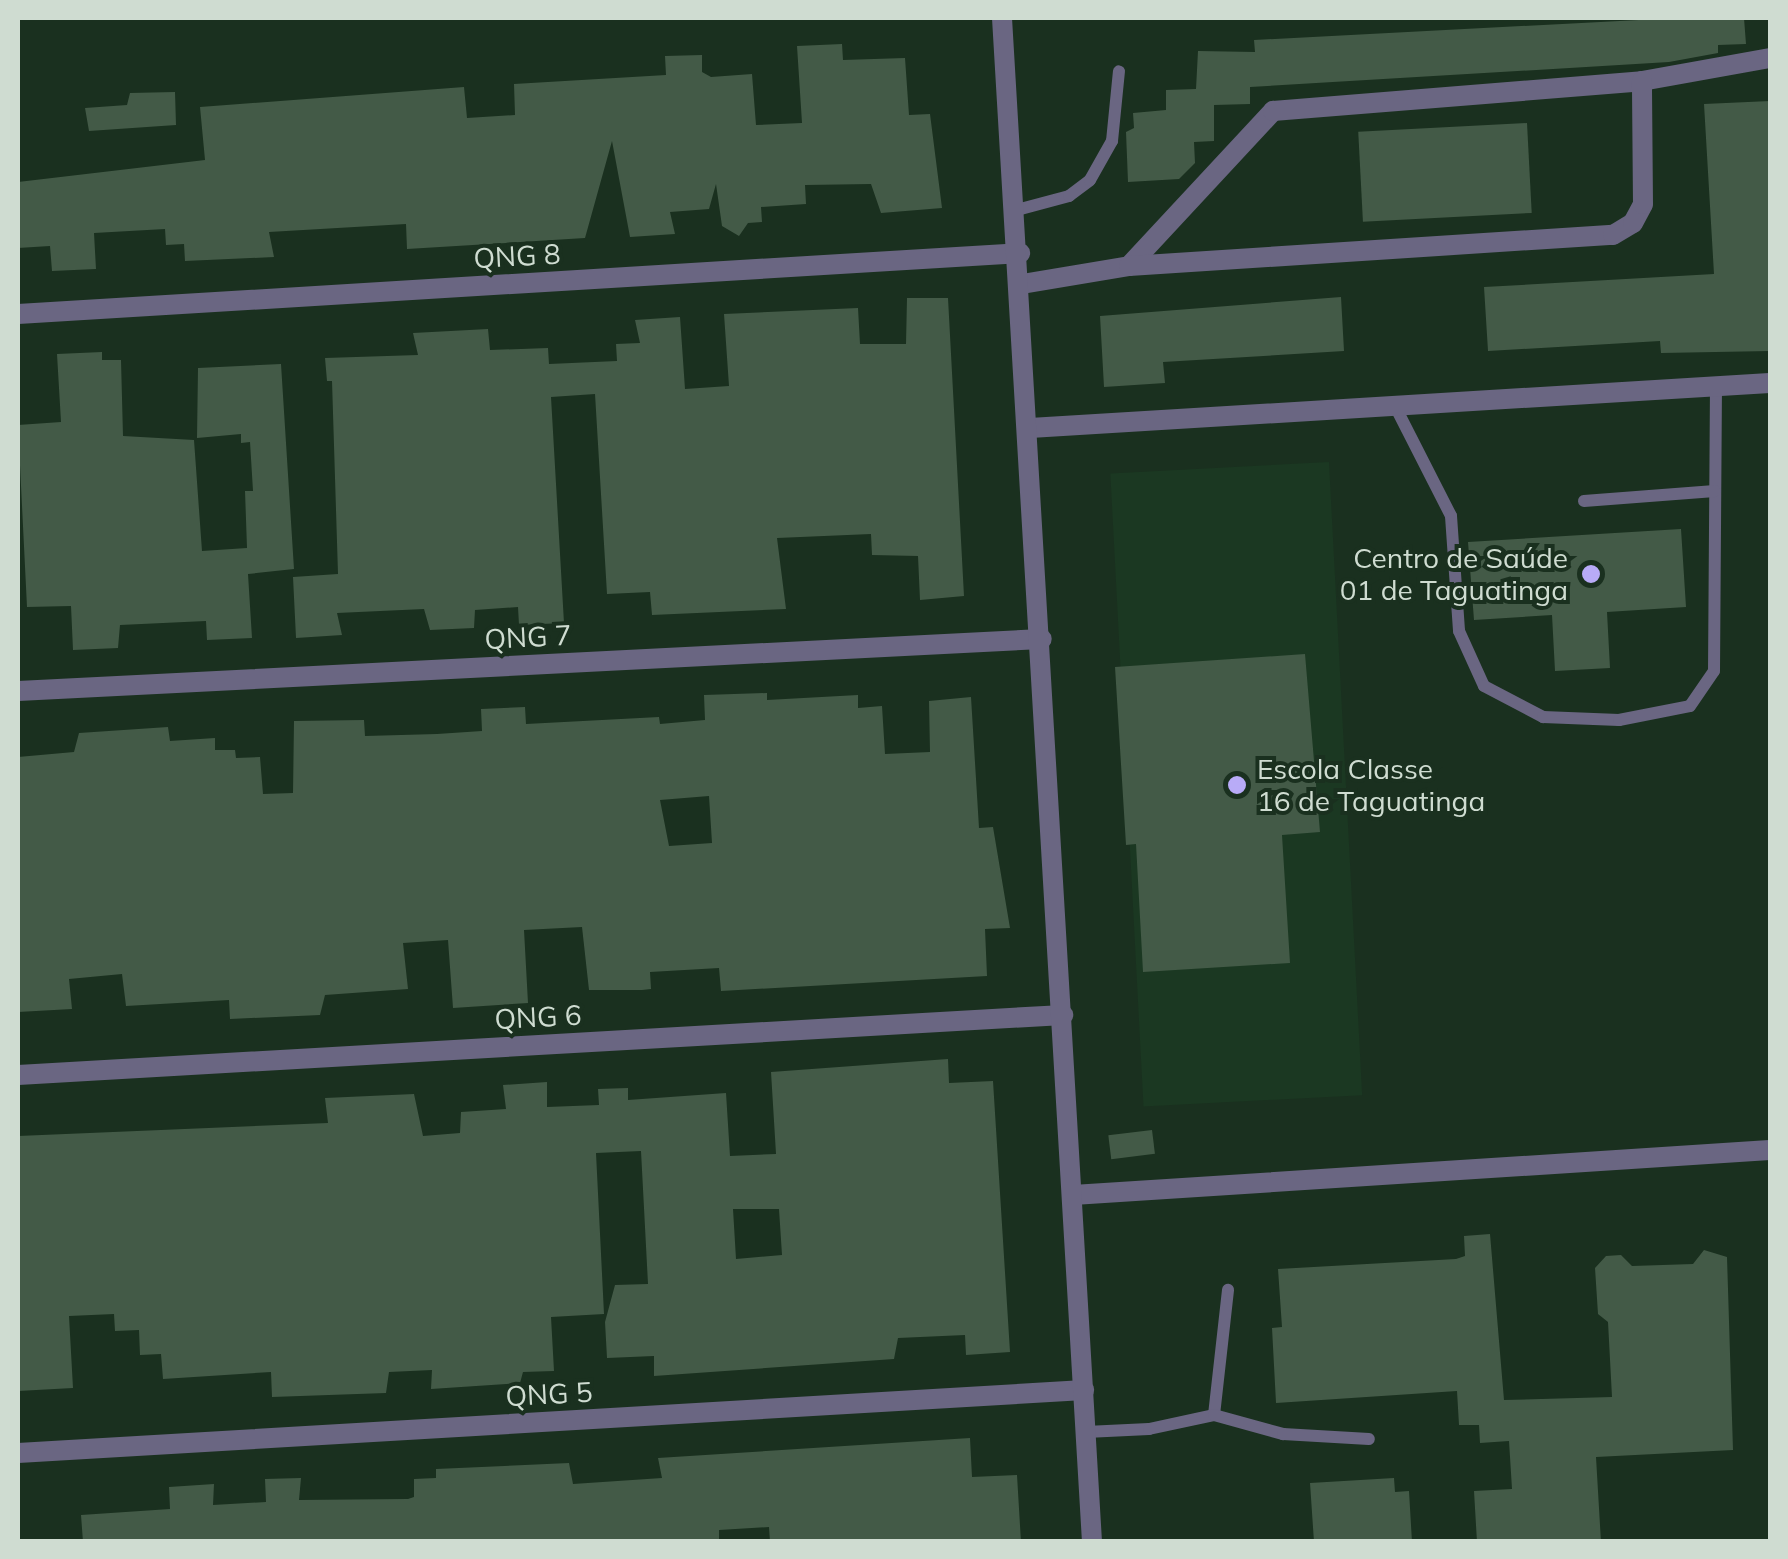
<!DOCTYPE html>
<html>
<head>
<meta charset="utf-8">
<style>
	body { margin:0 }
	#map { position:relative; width:1788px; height:1559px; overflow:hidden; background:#1a301f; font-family:Mulish,sans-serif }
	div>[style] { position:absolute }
	.built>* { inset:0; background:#1b3822; transform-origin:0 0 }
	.building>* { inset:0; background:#435a47; transform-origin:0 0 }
	.service>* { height:12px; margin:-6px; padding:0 6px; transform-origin:6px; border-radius:6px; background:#6a6682 }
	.minor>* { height:20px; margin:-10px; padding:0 10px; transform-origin:10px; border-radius:10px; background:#6a6682 }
	.tertiary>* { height:20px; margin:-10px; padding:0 10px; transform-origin:10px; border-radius:10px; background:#6a6682 }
	.dots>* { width:28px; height:28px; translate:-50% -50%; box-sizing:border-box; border:5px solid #1a301f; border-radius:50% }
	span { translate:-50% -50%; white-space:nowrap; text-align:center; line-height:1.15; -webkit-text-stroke:8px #1a301f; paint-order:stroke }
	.street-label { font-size:28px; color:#cfdcd1 }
	.poi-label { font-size:28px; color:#cfdcd1 }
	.right { translate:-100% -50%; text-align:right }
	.left { translate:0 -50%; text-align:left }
	.frame { position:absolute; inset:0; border:20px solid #cfdcd1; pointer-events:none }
</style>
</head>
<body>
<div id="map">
	<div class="built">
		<i style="left:1329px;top:462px;width:634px;height:219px;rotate:87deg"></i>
	</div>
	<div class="building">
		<i style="clip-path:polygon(1677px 18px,1744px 18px,1746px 44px,1718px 45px,1718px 53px,1669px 62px,1250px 87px,1250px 104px,1214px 105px,1214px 141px,1194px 142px,1195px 163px,1179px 179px,1128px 182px,1126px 132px,1134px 128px,1133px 113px,1166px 110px,1166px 90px,1196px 89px,1198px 51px,1255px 52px,1254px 40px)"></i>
		<i style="clip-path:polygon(842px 44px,843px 60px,905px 58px,909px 115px,930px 114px,942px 208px,881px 213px,871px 184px,805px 185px,806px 204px,761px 207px,762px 222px,748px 223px,739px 236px,722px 226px,716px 184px,709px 209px,670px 212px,675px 234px,630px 237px,612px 141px,585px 238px,407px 249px,406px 224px,269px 232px,274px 257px,185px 261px,184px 244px,166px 245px,165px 229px,94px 233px,96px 269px,52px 271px,50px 246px,18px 248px,18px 182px,205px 160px,200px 107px,464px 87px,467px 118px,515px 115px,514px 84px,666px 75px,665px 56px,702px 55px,702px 72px,711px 77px,752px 74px,756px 125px,802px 123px,797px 46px)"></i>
		<i style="clip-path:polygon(175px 92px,176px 125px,89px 131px,85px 108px,127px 105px,130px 93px)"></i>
		<i style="clip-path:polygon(1770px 101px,1770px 351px,1661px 353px,1660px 341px,1488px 351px,1484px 287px,1714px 274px,1704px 104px)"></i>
		<i style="left:1527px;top:123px;width:90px;height:169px;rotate:87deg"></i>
		<i style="clip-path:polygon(1341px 297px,1344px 351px,1163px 362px,1165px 383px,1104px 387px,1100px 316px)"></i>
		<i style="clip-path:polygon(907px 298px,948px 298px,964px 596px,920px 600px,918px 556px,872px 555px,871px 534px,777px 538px,786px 609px,652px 615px,650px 592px,607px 594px,595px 394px,551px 397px,564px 623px,519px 625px,518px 607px,475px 610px,474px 628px,430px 630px,424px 609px,337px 613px,342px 635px,296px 638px,293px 577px,338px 574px,332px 381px,327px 381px,325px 358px,418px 355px,413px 333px,488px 329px,490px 350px,548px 348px,549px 364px,617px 361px,616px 344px,640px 343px,635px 320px,680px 317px,685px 389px,729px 386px,724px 314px,858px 308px,860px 344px,906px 344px)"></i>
		<i style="clip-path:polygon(102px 352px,102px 360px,121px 360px,123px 436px,194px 440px,202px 551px,247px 548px,245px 491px,253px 491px,250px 442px,241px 443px,241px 434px,197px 438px,198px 368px,281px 364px,294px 569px,248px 574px,252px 638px,207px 640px,206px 621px,120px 625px,118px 648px,73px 650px,71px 606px,27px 607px,18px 425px,61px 422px,57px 354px)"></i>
		<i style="clip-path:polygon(1681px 529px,1686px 607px,1607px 612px,1610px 668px,1555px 671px,1552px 615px,1474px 620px,1468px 542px)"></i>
		<i style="clip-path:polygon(1305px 654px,1320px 832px,1282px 835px,1290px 963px,1143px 972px,1136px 844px,1126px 845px,1115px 667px)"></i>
		<i style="clip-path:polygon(evenodd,767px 693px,767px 700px,858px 695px,858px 708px,882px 706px,885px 754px,930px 752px,929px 701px,971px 697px,979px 828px,993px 827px,1010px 928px,985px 929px,987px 976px,721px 991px,719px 968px,650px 972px,651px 989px,642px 990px,589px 990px,582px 927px,524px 930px,528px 1003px,453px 1008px,448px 940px,403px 943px,408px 989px,325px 995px,320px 1015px,230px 1019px,229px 1000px,126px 1006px,122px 974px,69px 979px,72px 1009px,18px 1012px,18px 757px,74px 752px,79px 733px,168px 727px,170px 741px,215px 738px,215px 750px,235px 750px,236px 758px,260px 757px,263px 794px,293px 793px,294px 721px,364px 720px,365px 736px,437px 734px,482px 731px,481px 709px,525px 707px,526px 724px,659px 717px,660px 724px,705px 720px,704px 695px,767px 693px,709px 796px,712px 843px,669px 846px,660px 800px,709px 796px)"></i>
		<i style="clip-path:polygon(evenodd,948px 1059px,949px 1083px,993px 1081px,1010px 1352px,966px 1355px,965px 1335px,898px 1338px,894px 1359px,654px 1376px,654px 1356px,607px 1358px,605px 1322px,615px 1285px,648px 1284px,641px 1151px,596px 1153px,604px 1314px,551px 1317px,554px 1371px,523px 1372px,520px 1383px,431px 1389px,432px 1370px,389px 1372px,386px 1393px,272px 1397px,271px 1372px,163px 1379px,161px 1354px,140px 1355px,139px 1330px,115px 1331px,114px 1314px,69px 1316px,73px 1388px,18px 1391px,18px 1136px,328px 1123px,325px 1098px,414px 1094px,423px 1136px,460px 1133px,461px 1112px,506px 1109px,503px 1085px,547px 1082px,547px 1107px,599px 1105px,598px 1089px,628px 1088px,628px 1100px,726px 1093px,730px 1156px,776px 1154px,771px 1072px,948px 1059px,733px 1209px,779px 1209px,782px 1255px,736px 1259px,733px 1209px)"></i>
		<i style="left:1152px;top:1130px;width:24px;height:44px;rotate:83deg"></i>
		<i style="clip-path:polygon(1490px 1234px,1504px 1400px,1612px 1397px,1608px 1322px,1598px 1314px,1595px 1268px,1606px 1256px,1621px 1255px,1632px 1266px,1693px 1264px,1704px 1250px,1727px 1257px,1733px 1450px,1596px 1457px,1601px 1542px,1477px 1542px,1474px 1491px,1512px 1489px,1509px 1441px,1480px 1443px,1479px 1425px,1459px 1425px,1457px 1391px,1276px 1403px,1272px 1328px,1282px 1327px,1278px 1269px,1456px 1259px,1465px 1256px,1464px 1236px)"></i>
		<i style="clip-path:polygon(970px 1438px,972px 1477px,1017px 1475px,1021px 1542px,770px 1542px,769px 1527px,719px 1530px,719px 1542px,83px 1542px,81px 1515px,170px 1509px,169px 1487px,214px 1484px,213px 1505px,266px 1502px,265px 1479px,301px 1478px,299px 1500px,408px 1499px,414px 1497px,414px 1479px,436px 1478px,436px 1469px,569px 1463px,573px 1484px,662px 1478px,658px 1458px)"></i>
		<i style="clip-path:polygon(1394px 1478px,1395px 1492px,1409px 1491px,1412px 1542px,1314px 1542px,1310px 1483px)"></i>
	</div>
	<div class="service">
		<i style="left:1017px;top:210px;width:54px;rotate:-15.1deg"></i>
		<i style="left:1069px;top:196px;width:26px;rotate:-37deg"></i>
		<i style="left:1090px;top:180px;width:45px;rotate:-60.6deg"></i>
		<i style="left:1112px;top:141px;width:70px;rotate:-84.3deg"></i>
		<i style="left:1395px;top:406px;width:123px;rotate:63deg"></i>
		<i style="left:1451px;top:516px;width:115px;rotate:86deg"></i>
		<i style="left:1459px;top:631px;width:60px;rotate:65.6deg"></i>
		<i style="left:1484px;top:686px;width:67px;rotate:27.7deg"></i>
		<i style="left:1543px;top:717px;width:76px;rotate:2.3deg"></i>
		<i style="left:1619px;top:720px;width:72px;rotate:-11.2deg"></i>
		<i style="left:1690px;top:706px;width:42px;rotate:-55.6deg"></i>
		<i style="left:1714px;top:671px;width:284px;rotate:-89.6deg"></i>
		<i style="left:1584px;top:501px;width:131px;rotate:-4.4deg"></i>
		<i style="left:1214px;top:1415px;width:126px;rotate:-83.6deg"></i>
		<i style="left:1086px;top:1432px;width:63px;rotate:-2.7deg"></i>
		<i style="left:1149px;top:1429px;width:66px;rotate:-12.2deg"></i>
		<i style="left:1214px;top:1415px;width:72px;rotate:15.4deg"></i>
		<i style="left:1283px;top:1434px;width:86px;rotate:3.3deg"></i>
	</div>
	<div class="minor">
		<i style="left:1129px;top:266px;width:212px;rotate:-47.1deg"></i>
		<i style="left:1273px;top:111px;width:370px;rotate:-4.6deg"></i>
		<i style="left:1642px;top:81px;width:130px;rotate:-10.2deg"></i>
		<i style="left:1022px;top:284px;width:109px;rotate:-9.5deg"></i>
		<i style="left:1129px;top:266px;width:485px;rotate:-3.7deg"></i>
		<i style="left:1613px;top:235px;width:23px;rotate:-31deg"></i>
		<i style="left:1633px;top:223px;width:21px;rotate:-62deg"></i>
		<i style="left:1643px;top:204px;width:123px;rotate:-90.5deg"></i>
		<i style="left:18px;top:314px;width:1004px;rotate:-3.48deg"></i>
		<i style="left:1030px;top:428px;width:741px;rotate:-3.48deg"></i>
		<i style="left:18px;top:691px;width:1025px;rotate:-2.91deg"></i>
		<i style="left:18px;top:1075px;width:1047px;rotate:-3.29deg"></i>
		<i style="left:1073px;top:1195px;width:698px;rotate:-3.69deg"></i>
		<i style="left:18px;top:1453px;width:1068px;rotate:-3.38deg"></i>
	</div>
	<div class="tertiary">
		<i style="left:1002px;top:18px;width:1527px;rotate:86.62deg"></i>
	</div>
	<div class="dots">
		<i style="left:1591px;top:574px;background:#b8abf7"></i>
		<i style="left:1237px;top:785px;background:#b8abf7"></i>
	</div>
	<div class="street-label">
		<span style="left:517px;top:256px;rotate:-3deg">QNG 8</span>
		<span style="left:528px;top:637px;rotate:-3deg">QNG 7</span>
		<span style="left:538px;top:1017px;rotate:-3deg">QNG 6</span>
		<span style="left:549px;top:1394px;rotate:-3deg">QNG 5</span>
	</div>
	<div class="poi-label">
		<span class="right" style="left:1568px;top:574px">Centro de Saúde<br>01 de Taguatinga</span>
		<span class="left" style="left:1257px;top:785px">Escola Classe<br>16 de Taguatinga</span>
	</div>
	<div class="frame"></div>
</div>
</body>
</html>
